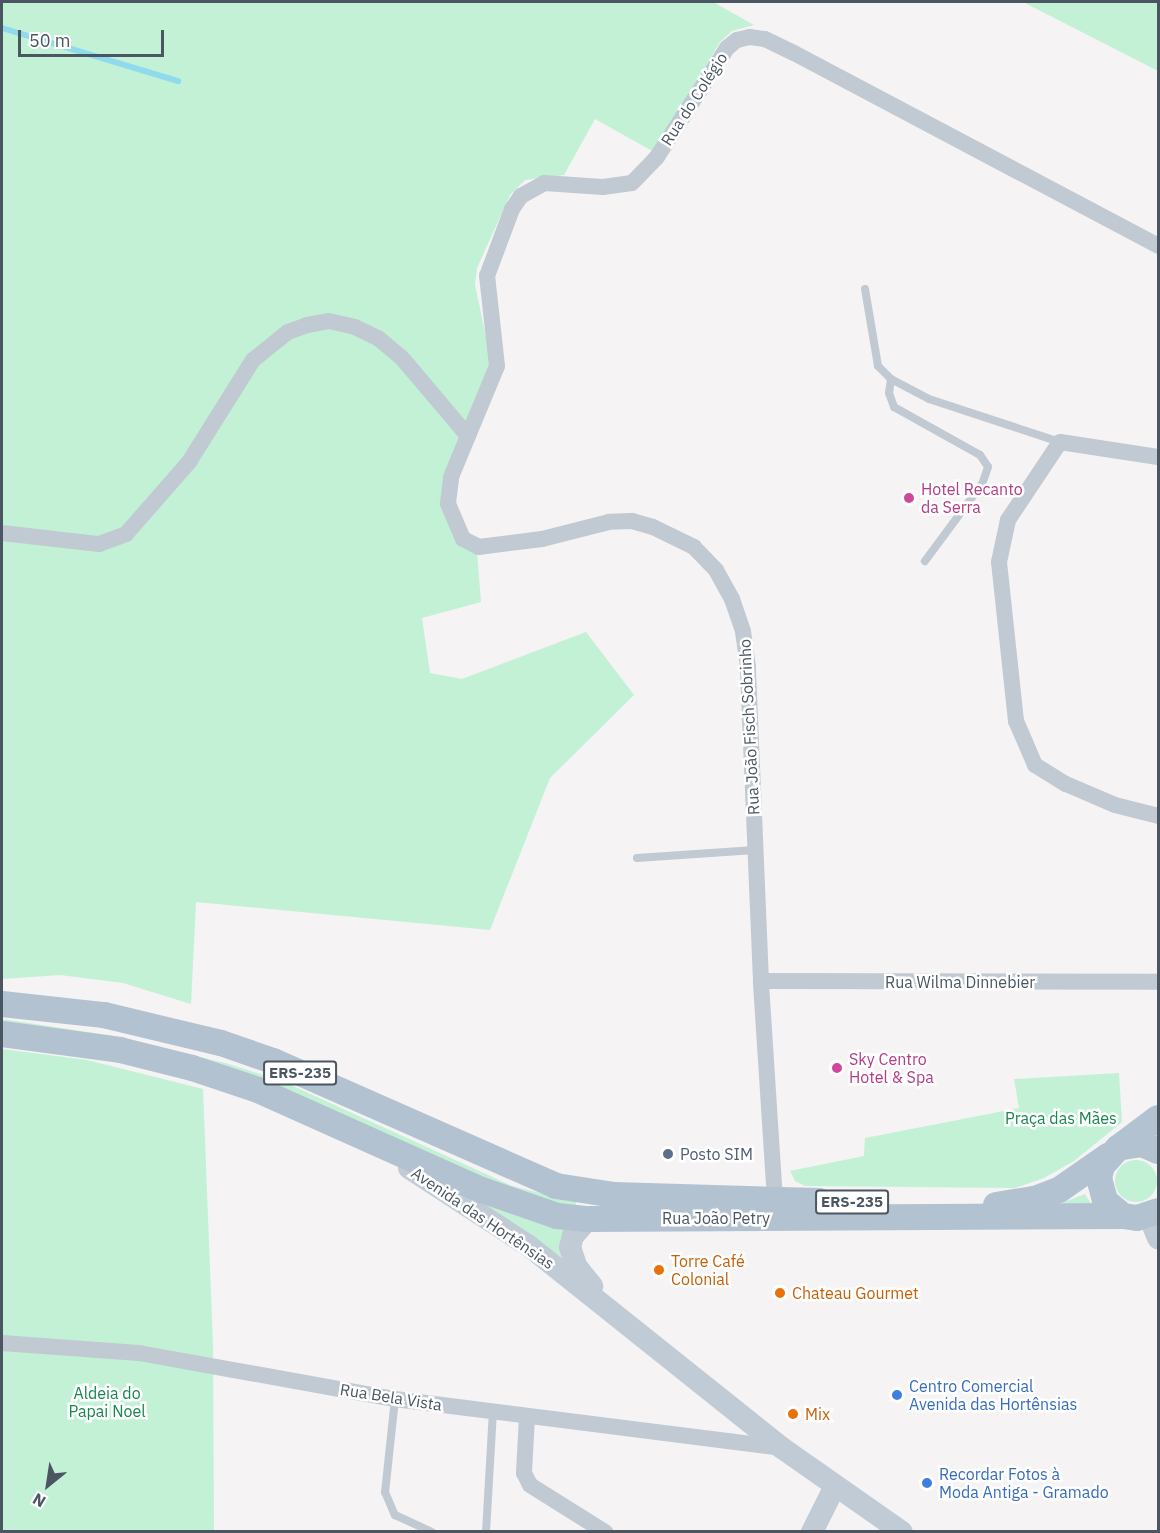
<!DOCTYPE html>
<html>
<head>
<meta charset="utf-8">
<style>
	body { margin:0 }
	#map { position:relative; width:1160px; height:1533px; overflow:hidden; background:#f5f3f3; font-family:"IBM Plex Sans",sans-serif }
	div>[style] { position:absolute }
	.green>* { inset:0; background:#c3f1d5 }
	.round { border-radius:50% }
	.stream>* { height:6px; margin:-3px; padding:0 3px; transform-origin:3px; border-radius:3px; background:#90daee }
	.lane>* { height:8px; margin:-4px; padding:0 4px; transform-origin:4px; border-radius:4px; background:#c1cad2 }
	.street>* { height:16px; margin:-8px; padding:0 8px; transform-origin:8px; border-radius:8px; background:#c1cad2 }
	.secondary>* { height:22px; margin:-11px; padding:0 11px; transform-origin:11px; border-radius:11px; background:#c1cbd6 }
	.primary>* { height:26px; margin:-13px; padding:0 13px; transform-origin:13px; border-radius:13px; background:#b3c2d1 }
	.dots>* { width:16px; height:16px; translate:-50% -50%; box-sizing:border-box; border:3px solid #fff; border-radius:50% }
	span { translate:-50% -50%; white-space:nowrap; text-align:center; line-height:1.15; -webkit-text-stroke:5px #fff; paint-order:stroke }
	.shield-label span { padding:2px 4px; background:#fff; border:2px solid; border-radius:4px; -webkit-text-stroke-width:0 }
	.shield-label { font-size:15px; color:#4a5661; font-weight:700 }
	.street-label { font-size:16px; color:#4a5661 }
	.hotel-label { font-size:16px; color:#b23c85 }
	.left { translate:0 -50%; text-align:left }
	.park-label { font-size:16px; color:#17864f }
	.service-label { font-size:16px; color:#4e5e75 }
	.food-label { font-size:16px; color:#c56008 }
	.shop-label { font-size:16px; color:#366cbe }
	.frame { position:absolute; inset:0; border:3px solid #4a5661; pointer-events:none }
	.north { position:absolute; left:18px; top:1455px; width:60px; height:60px; -webkit-text-stroke:4px #fff; paint-order:stroke; rotate:210deg; font-size:16px; font-weight:700; line-height:24px; text-align:center; color:#4a5661 }
	.north::after { content:''; display:block; margin:auto; width:21px; height:27px; background:#4a5661; clip-path:polygon(50% 0,100% 100%,50% 72%,0 100%) }
	.scale { position:absolute; left:18px; top:30px; width:146px; height:27px; box-sizing:border-box; border:3px solid #4a5661; border-top:0; padding-left:8px; font-size:18px; line-height:21px; white-space:nowrap; color:#4a5661; -webkit-text-stroke:4px #fff; paint-order:stroke }
</style>
</head>
<body>
<div id="map">
	<div class="green">
		<i style="clip-path:polygon(2px 2px,713px 2px,754px 25px,732px 31px,720px 42px,654px 152px,595px 119px,564px 175px,525px 180px,510px 195px,477px 268px,475px 285px,491px 360px,445px 478px,477px 552px,481px 602px,422px 618px,430px 673px,462px 679px,586px 632px,634px 695px,550px 778px,490px 930px,196px 902px,191px 1004px,123px 983px,60px 975px,2px 979px)"></i>
		<i style="clip-path:polygon(1023px 2px,1158px 2px,1158px 71px)"></i>
		<i style="clip-path:polygon(2px 1019px,114px 1036px,229px 1064px,282px 1081px,512px 1186px,576px 1202px,576px 1207px,542px 1201px,436px 1159px,279px 1086px,2px 1024px)"></i>
		<i style="clip-path:polygon(2px 1049px,87px 1060px,203px 1089px,213px 1345px,214px 1531px,2px 1531px)"></i>
		<i style="clip-path:polygon(1119px 1073px,1122px 1122px,1074px 1161px,1044px 1178px,1015px 1188px,805px 1186px,795px 1181px,790px 1171px,864px 1156px,865px 1138px,1019px 1108px,1014px 1079px)"></i>
		<i class="round" style="left:1115px;top:1160px;width:42px;height:42px"></i>
		<i style="clip-path:polygon(1085px 1194px,1095px 1210px,1057px 1205px)"></i>
		<i style="clip-path:polygon(483px 1203px,567px 1230px,563px 1259px)"></i>
	</div>
	<div class="stream">
		<i style="left:2px;top:28px;width:184px;rotate:16.8deg"></i>
	</div>
	<div class="lane">
		<i style="left:865px;top:289px;width:78px;rotate:80.4deg"></i>
		<i style="left:878px;top:366px;width:18px;rotate:45deg"></i>
		<i style="left:891px;top:379px;width:43px;rotate:27.8deg"></i>
		<i style="left:929px;top:399px;width:138px;rotate:18.2deg"></i>
		<i style="left:891px;top:379px;width:14px;rotate:98deg"></i>
		<i style="left:889px;top:393px;width:15px;rotate:70deg"></i>
		<i style="left:894px;top:407px;width:98px;rotate:29.2deg"></i>
		<i style="left:980px;top:455px;width:14px;rotate:56deg"></i>
		<i style="left:988px;top:467px;width:18px;rotate:109deg"></i>
		<i style="left:982px;top:484px;width:96px;rotate:126.5deg"></i>
		<i style="left:637px;top:858px;width:118px;rotate:-3.9deg"></i>
		<i style="left:395px;top:1399px;width:94px;rotate:96.1deg"></i>
		<i style="left:385px;top:1492px;width:25px;rotate:67deg"></i>
		<i style="left:395px;top:1515px;width:41px;rotate:24.7deg"></i>
		<i style="left:486px;top:1532px;width:120px;rotate:-86.7deg"></i>
	</div>
	<div class="street">
		<i style="left:1158px;top:457px;width:99px;rotate:-171.3deg"></i>
		<i style="left:1060px;top:442px;width:94px;rotate:123.7deg"></i>
		<i style="left:1008px;top:520px;width:43px;rotate:102.1deg"></i>
		<i style="left:999px;top:562px;width:160px;rotate:83.9deg"></i>
		<i style="left:1016px;top:721px;width:48px;rotate:66.6deg"></i>
		<i style="left:1035px;top:765px;width:36px;rotate:32deg"></i>
		<i style="left:1066px;top:784px;width:53px;rotate:23.2deg"></i>
		<i style="left:1115px;top:805px;width:44px;rotate:14.3deg"></i>
		<i style="left:2px;top:533px;width:98px;rotate:6.5deg"></i>
		<i style="left:99px;top:544px;width:29px;rotate:-20deg"></i>
		<i style="left:126px;top:534px;width:96px;rotate:-48.8deg"></i>
		<i style="left:189px;top:462px;width:120px;rotate:-57.9deg"></i>
		<i style="left:253px;top:360px;width:45px;rotate:-38.7deg"></i>
		<i style="left:288px;top:332px;width:20px;rotate:-20deg"></i>
		<i style="left:307px;top:325px;width:22px;rotate:-10deg"></i>
		<i style="left:329px;top:321px;width:27px;rotate:13deg"></i>
		<i style="left:355px;top:327px;width:25px;rotate:26deg"></i>
		<i style="left:378px;top:338px;width:31px;rotate:40deg"></i>
		<i style="left:402px;top:358px;width:102px;rotate:49.8deg"></i>
		<i style="left:761px;top:981px;width:397px;rotate:0.1deg"></i>
		<i style="left:775px;top:1200px;width:219px;rotate:-93.7deg"></i>
		<i style="left:761px;top:981px;width:314px;rotate:-92.4deg"></i>
		<i style="left:748px;top:667px;width:36px;rotate:-98deg"></i>
		<i style="left:743px;top:631px;width:34px;rotate:-109deg"></i>
		<i style="left:732px;top:599px;width:33px;rotate:-119deg"></i>
		<i style="left:716px;top:570px;width:32px;rotate:-134deg"></i>
		<i style="left:694px;top:547px;width:46px;rotate:-154deg"></i>
		<i style="left:653px;top:527px;width:22px;rotate:-164deg"></i>
		<i style="left:632px;top:521px;width:23px;rotate:178deg"></i>
		<i style="left:609px;top:522px;width:69px;rotate:165.8deg"></i>
		<i style="left:542px;top:539px;width:64px;rotate:172.8deg"></i>
		<i style="left:479px;top:547px;width:18px;rotate:-153deg"></i>
		<i style="left:463px;top:539px;width:39px;rotate:-113deg"></i>
		<i style="left:448px;top:503px;width:26px;rotate:-83deg"></i>
		<i style="left:451px;top:477px;width:120px;rotate:-67.5deg"></i>
		<i style="left:497px;top:366px;width:91px;rotate:-96.3deg"></i>
		<i style="left:487px;top:276px;width:72px;rotate:-69.5deg"></i>
		<i style="left:512px;top:209px;width:16px;rotate:-55deg"></i>
		<i style="left:521px;top:196px;width:26px;rotate:-29deg"></i>
		<i style="left:544px;top:183px;width:59px;rotate:3.9deg"></i>
		<i style="left:603px;top:187px;width:29px;rotate:-8deg"></i>
		<i style="left:632px;top:183px;width:36px;rotate:-46deg"></i>
		<i style="left:657px;top:157px;width:130px;rotate:-57.3deg"></i>
		<i style="left:727px;top:48px;width:13px;rotate:-39deg"></i>
		<i style="left:737px;top:40px;width:13px;rotate:-13deg"></i>
		<i style="left:750px;top:37px;width:15px;rotate:8deg"></i>
		<i style="left:765px;top:39px;width:32px;rotate:26deg"></i>
		<i style="left:794px;top:53px;width:412px;rotate:27.9deg"></i>
		<i style="left:2px;top:1343px;width:137px;rotate:4.2deg"></i>
		<i style="left:139px;top:1353px;width:260px;rotate:10.2deg"></i>
		<i style="left:395px;top:1399px;width:390px;rotate:7.2deg"></i>
		<i style="left:527px;top:1417px;width:56px;rotate:93.1deg"></i>
		<i style="left:524px;top:1473px;width:13px;rotate:63deg"></i>
		<i style="left:530px;top:1485px;width:89px;rotate:32.1deg"></i>
	</div>
	<div class="secondary">
		<i style="left:409px;top:1168px;width:143px;rotate:33deg"></i>
		<i style="left:529px;top:1246px;width:324px;rotate:38.6deg"></i>
		<i style="left:782px;top:1448px;width:146px;rotate:35deg"></i>
		<i style="left:1149px;top:1216px;width:24px;rotate:68deg"></i>
		<i style="left:588px;top:1219px;width:23px;rotate:131deg"></i>
		<i style="left:573px;top:1236px;width:11px;rotate:105deg"></i>
		<i style="left:570px;top:1247px;width:20px;rotate:72deg"></i>
		<i style="left:576px;top:1266px;width:26px;rotate:51deg"></i>
		<i style="left:812px;top:1532px;width:51px;rotate:-63.4deg"></i>
	</div>
	<div class="primary">
		<i style="left:2px;top:1004px;width:103px;rotate:6.2deg"></i>
		<i style="left:104px;top:1015px;width:120px;rotate:13.5deg"></i>
		<i style="left:221px;top:1043px;width:55px;rotate:19.1deg"></i>
		<i style="left:273px;top:1061px;width:309px;rotate:23.8deg"></i>
		<i style="left:556px;top:1186px;width:59px;rotate:8.8deg"></i>
		<i style="left:614px;top:1195px;width:205px;rotate:1.7deg"></i>
		<i style="left:2px;top:1034px;width:119px;rotate:7.7deg"></i>
		<i style="left:120px;top:1050px;width:74px;rotate:14deg"></i>
		<i style="left:192px;top:1068px;width:70px;rotate:18.4deg"></i>
		<i style="left:258px;top:1090px;width:245px;rotate:24.1deg"></i>
		<i style="left:482px;top:1190px;width:79px;rotate:19.1deg"></i>
		<i style="left:557px;top:1216px;width:31px;rotate:6deg"></i>
		<i style="left:588px;top:1219px;width:535px;rotate:-0.32deg"></i>
		<i style="left:1118px;top:1148px;width:50px;rotate:-36.9deg"></i>
		<i style="left:1158px;top:1151px;width:17px;rotate:-156deg"></i>
		<i style="left:1142px;top:1144px;width:24px;rotate:171deg"></i>
		<i style="left:1118px;top:1148px;width:24px;rotate:132deg"></i>
		<i style="left:1102px;top:1166px;width:12px;rotate:104deg"></i>
		<i style="left:1099px;top:1178px;width:24px;rotate:75deg"></i>
		<i style="left:1105px;top:1201px;width:23px;rotate:40deg"></i>
		<i style="left:1123px;top:1216px;width:14px;rotate:8deg"></i>
		<i style="left:1137px;top:1218px;width:22px;rotate:-18deg"></i>
		<i style="left:996px;top:1205px;width:39px;rotate:-9deg"></i>
		<i style="left:1035px;top:1199px;width:26px;rotate:-21deg"></i>
		<i style="left:1059px;top:1190px;width:60px;rotate:-34.8deg"></i>
	</div>
	<div class="dots">
		<i style="left:909px;top:498px;background:#d1479c"></i>
		<i style="left:837px;top:1068px;background:#d1479c"></i>
		<i style="left:668px;top:1154px;background:#5c6f8a"></i>
		<i style="left:659px;top:1270px;background:#e8710a"></i>
		<i style="left:780px;top:1293px;background:#e8710a"></i>
		<i style="left:897px;top:1395px;background:#3f7fe0"></i>
		<i style="left:793px;top:1414px;background:#e8710a"></i>
		<i style="left:927px;top:1483px;background:#3f7fe0"></i>
	</div>
	<div class="shield-label">
		<span style="left:300px;top:1073px">ERS-235</span>
		<span style="left:852px;top:1202px">ERS-235</span>
	</div>
	<div class="street-label">
		<span style="left:694px;top:99px;rotate:-57deg">Rua do Colégio</span>
		<span style="left:749px;top:727px;rotate:-93deg">Rua João Fisch Sobrinho</span>
		<span style="left:960px;top:982px">Rua Wilma Dinnebier</span>
		<span style="left:483px;top:1218px;rotate:34deg">Avenida das Hortênsias</span>
		<span style="left:716px;top:1218px">Rua João Petry</span>
		<span style="left:391px;top:1397px;rotate:9deg">Rua Bela Vista</span>
	</div>
	<div class="hotel-label">
		<span class="left" style="left:921px;top:498px">Hotel Recanto<br>da Serra</span>
		<span class="left" style="left:849px;top:1068px">Sky Centro<br>Hotel &amp; Spa</span>
	</div>
	<div class="park-label">
		<span style="left:1061px;top:1118px">Praça das Mães</span>
		<span style="left:107px;top:1402px">Aldeia do<br>Papai Noel</span>
	</div>
	<div class="service-label">
		<span class="left" style="left:680px;top:1154px">Posto SIM</span>
	</div>
	<div class="food-label">
		<span class="left" style="left:671px;top:1270px">Torre Café<br>Colonial</span>
		<span class="left" style="left:792px;top:1293px">Chateau Gourmet</span>
		<span class="left" style="left:805px;top:1414px">Mix</span>
	</div>
	<div class="shop-label">
		<span class="left" style="left:909px;top:1395px">Centro Comercial<br>Avenida das Hortênsias</span>
		<span class="left" style="left:939px;top:1483px">Recordar Fotos à<br>Moda Antiga - Gramado</span>
	</div>
	<div class="frame"></div>
	<div class="north">N</div>
	<div class="scale">50 m</div>
</div>
</body>
</html>
